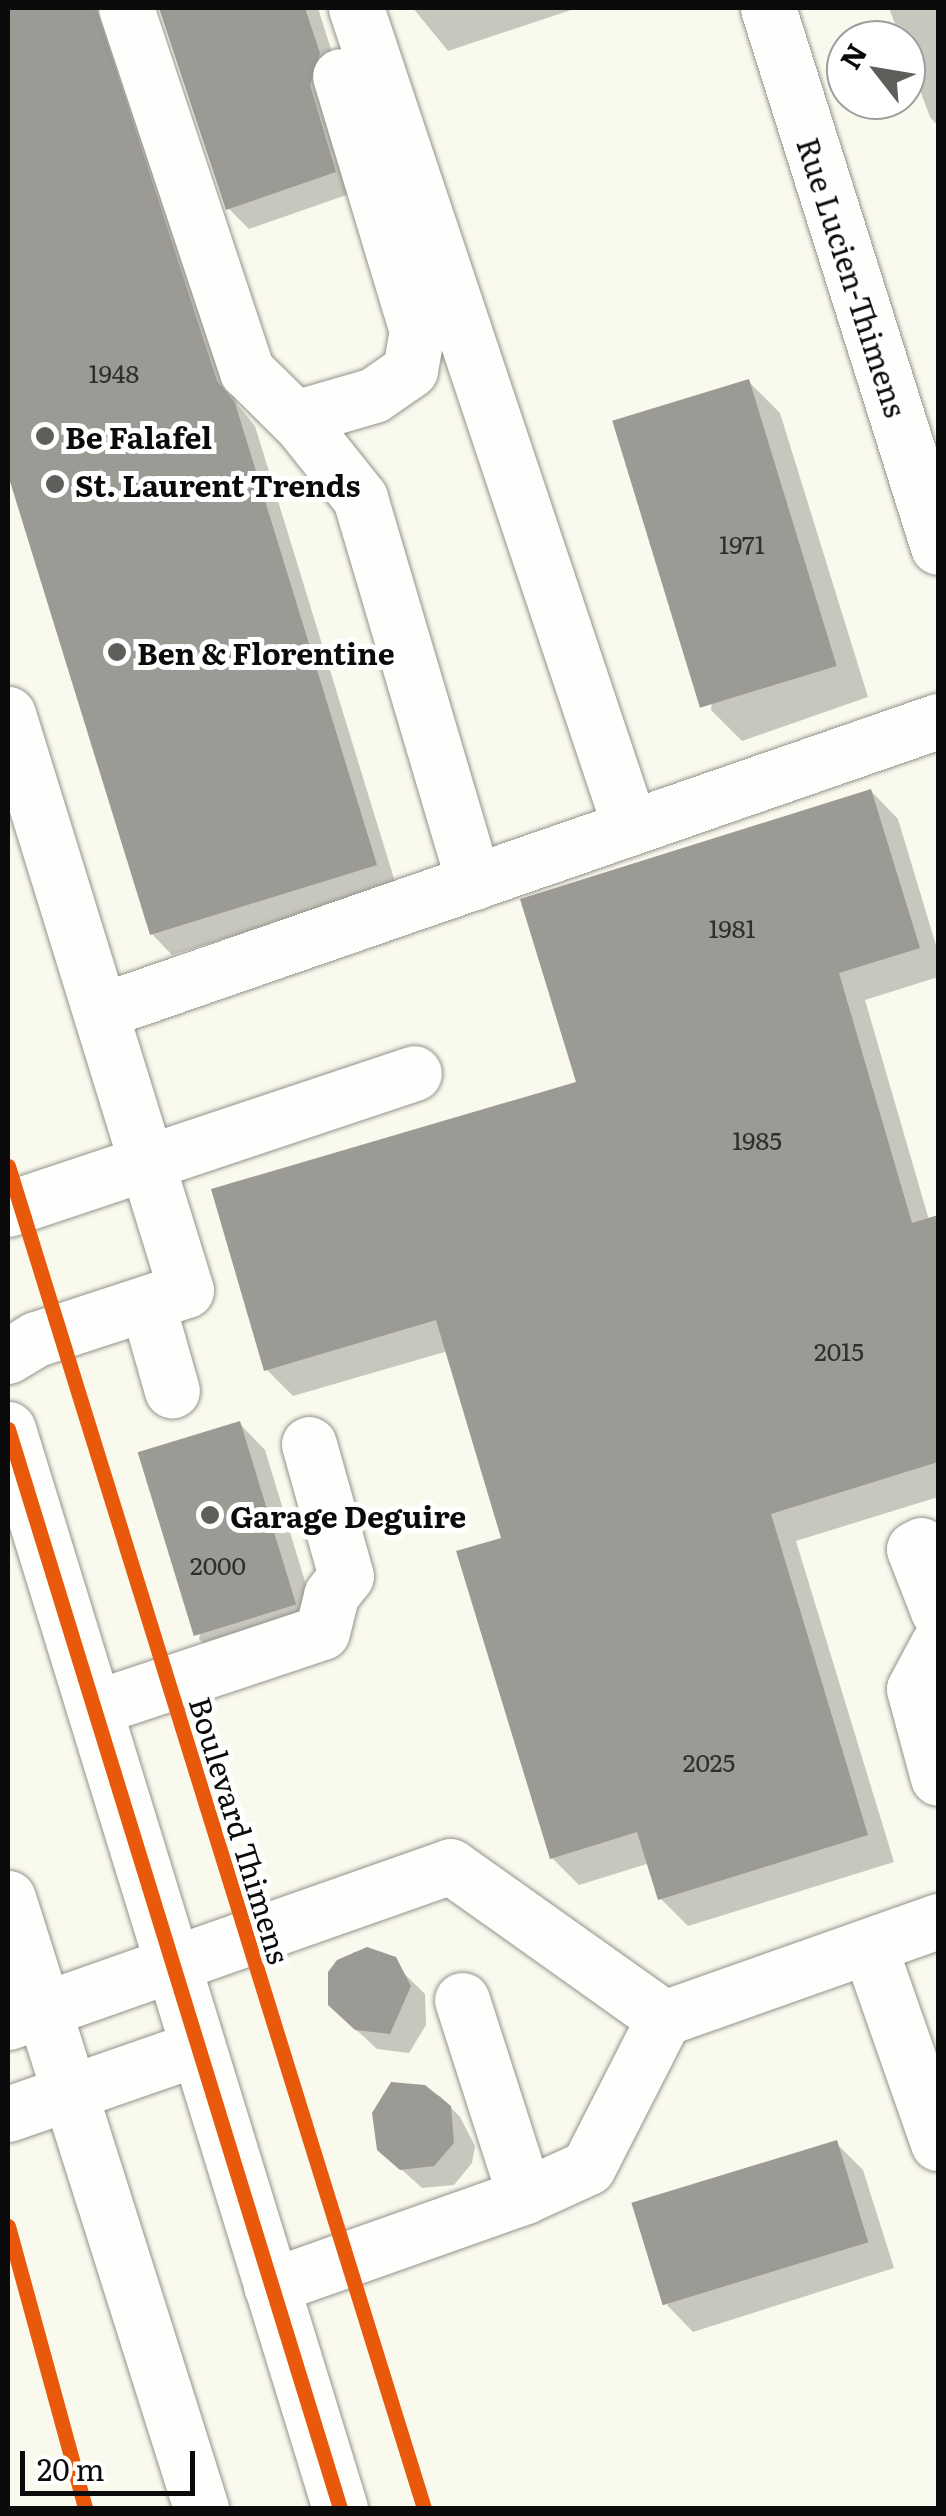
<!DOCTYPE html>
<html>
<head>
<meta charset="utf-8">
<style>
	body { margin:0 }
	#map { position:relative; width:946px; height:2516px; overflow:hidden; background:#faf9ed; font-family:Literata,serif }
	div>[style] { position:absolute }
	.shadow>* { inset:0; background:#0003 }
	.building>* { inset:0; background:#9c9a94; transform-origin:0 0 }
	.roads { filter:drop-shadow(0 0 2px #93928d) drop-shadow(0 0 2px #93928d) }
	.minor>* { height:55px; margin:-27.5px; padding:0 27.5px; transform-origin:27.5px; border-radius:27.5px; background:#fefefc }
	.cycleway>* { height:15px; margin:-7.5px; padding:0 7.5px; transform-origin:7.5px; border-radius:7.5px; background:#e8590c }
	.dots>* { width:28px; height:28px; translate:-50% -50%; box-sizing:border-box; border:5px solid #fff; border-radius:50% }
	span { translate:-50% -50%; white-space:nowrap; text-align:center; line-height:1.15; -webkit-text-stroke:10px #fff; paint-order:stroke }
	.number-label { font-size:25px; color:#2f2f2d }
	.number-label span { -webkit-text-stroke-width:0 }
	.street-label { font-size:30px; color:#0b0b0b }
	.poi-label { font-size:30px; color:#0b0b0b; font-weight:700 }
	.left { translate:0 -50%; text-align:left }
	.frame { position:absolute; inset:0; border:10px solid #0b0b0b; pointer-events:none }
	.north { position:absolute; left:826px; top:20px; width:100px; height:100px; box-sizing:border-box; background:#fff; border:2px solid #9d9d9d; border-radius:50%; rotate:301deg; font-size:28px; font-weight:700; line-height:40px; text-align:center; color:#0b0b0b }
	.north::after { content:''; display:block; margin:auto; width:35px; height:45px; background:#5f5e5a; clip-path:polygon(50% 0,100% 100%,50% 72%,0 100%) }
	.scale { position:absolute; left:20px; top:2451px; width:175px; height:45px; box-sizing:border-box; border:5px solid #0b0b0b; border-top:0; padding-left:12px; font-size:30px; line-height:35px; white-space:nowrap; color:#0b0b0b; -webkit-text-stroke:8px #fff; paint-order:stroke }
</style>
</head>
<body>
<div id="map">
	<div class="shadow">
		<i style="clip-path:polygon(8px 8px,124px 8px,116px 40px,237px 404px,255px 426px,396px 885px,172px 955px,152px 934px,8px 466px)"></i>
		<i style="clip-path:polygon(161px 8px,318px 8px,339px 75px,355px 192px,249px 229px,228px 208px)"></i>
		<i style="clip-path:polygon(413px 8px,577px 8px,448px 51px)"></i>
		<i style="clip-path:polygon(889px 8px,938px 8px,938px 126px,930px 117px)"></i>
		<i style="clip-path:polygon(749px 382px,780px 413px,868px 697px,742px 741px,711px 710px)"></i>
		<i style="clip-path:polygon(871px 791px,898px 819px,938px 952px,938px 977px,865px 1000px,929px 1220px,938px 1218px,938px 1497px,796px 1541px,894px 1862px,688px 1926px,660px 1898px,650px 1863px,579px 1885px,552px 1858px,504px 1539px,448px 1351px,293px 1396px,266px 1369px,579px 1084px)"></i>
		<i style="clip-path:polygon(239px 1423px,265px 1450px,321px 1634px,226px 1666px,199px 1639px)"></i>
		<i style="clip-path:polygon(354px 1952px,382px 1952px,425px 1994px,426px 2025px,409px 2053px,377px 2049px,350px 2024px,331px 1973px)"></i>
		<i style="clip-path:polygon(392px 2085px,440px 2096px,460px 2117px,475px 2146px,472px 2163px,454px 2185px,422px 2188px,379px 2149px,374px 2114px)"></i>
		<i style="clip-path:polygon(836px 2143px,863px 2170px,894px 2268px,693px 2332px,667px 2305px)"></i>
	</div>
	<div class="building">
		<i style="clip-path:polygon(8px 8px,96px 8px,217px 381px,235px 403px,377px 865px,150px 935px,8px 475px)"></i>
		<i style="clip-path:polygon(159px 8px,305px 8px,320px 53px,310px 85px,336px 172px,226px 210px)"></i>
		<i style="left:749px;top:379px;width:300px;height:143px;rotate:73deg"></i>
		<i style="clip-path:polygon(871px 789px,920px 948px,839px 973px,912px 1223px,938px 1215px,938px 1462px,771px 1514px,868px 1835px,658px 1900px,637px 1832px,550px 1859px,456px 1551px,501px 1538px,436px 1320px,264px 1371px,211px 1189px,576px 1082px,520px 899px)"></i>
		<i style="left:240px;top:1421px;width:192px;height:107px;rotate:73deg"></i>
		<i style="clip-path:polygon(367px 1947px,396px 1957px,411px 1986px,390px 2034px,355px 2030px,328px 2005px,328px 1972px,337px 1960px)"></i>
		<i style="clip-path:polygon(391px 2082px,425px 2085px,451px 2106px,454px 2143px,434px 2166px,400px 2170px,377px 2150px,372px 2113px)"></i>
		<i style="left:837px;top:2140px;width:107px;height:215px;rotate:73deg"></i>
	</div>
	<div class="roads">
		<div class="minor">
			<i style="left:126px;top:8px;width:383px;rotate:71.6deg"></i>
			<i style="left:247px;top:371px;width:76px;rotate:44.5deg"></i>
			<i style="left:301px;top:424px;width:95px;rotate:51.4deg"></i>
			<i style="left:360px;top:498px;width:401px;rotate:73.5deg"></i>
			<i style="left:356px;top:8px;width:864px;rotate:71.5deg"></i>
			<i style="left:768px;top:8px;width:565px;rotate:72.49deg"></i>
			<i style="left:295px;top:418px;width:82px;rotate:-16.2deg"></i>
			<i style="left:374px;top:395px;width:44px;rotate:-34.8deg"></i>
			<i style="left:410px;top:370px;width:40px;rotate:-80deg"></i>
			<i style="left:417px;top:331px;width:266px;rotate:-106.8deg"></i>
			<i style="left:8px;top:714px;width:603px;rotate:72.83deg"></i>
			<i style="left:186px;top:1290px;width:158px;rotate:161.9deg"></i>
			<i style="left:36px;top:1339px;width:33px;rotate:149deg"></i>
			<i style="left:101px;top:1011px;width:886px;rotate:-19.11deg"></i>
			<i style="left:8px;top:1209px;width:428px;rotate:-18.5deg"></i>
			<i style="left:147px;top:1303px;width:91px;rotate:74.1deg"></i>
			<i style="left:8px;top:1429px;width:1129px;rotate:72.9deg"></i>
			<i style="left:921px;top:1545px;width:8px;rotate:150deg"></i>
			<i style="left:914px;top:1549px;width:66px;rotate:68.8deg"></i>
			<i style="left:938px;top:1644px;width:51px;rotate:118.1deg"></i>
			<i style="left:914px;top:1689px;width:92px;rotate:74.9deg"></i>
			<i style="left:94px;top:1708px;width:240px;rotate:-18.4deg"></i>
			<i style="left:322px;top:1632px;width:38px;rotate:-76deg"></i>
			<i style="left:331px;top:1595px;width:24px;rotate:-52deg"></i>
			<i style="left:346px;top:1576px;width:137px;rotate:-105.7deg"></i>
			<i style="left:8px;top:1898px;width:640px;rotate:72.44deg"></i>
			<i style="left:869px;top:1946px;width:209px;rotate:70.7deg"></i>
			<i style="left:462px;top:2000px;width:206px;rotate:72.2deg"></i>
			<i style="left:8px;top:2022px;width:469px;rotate:-19.4deg"></i>
			<i style="left:450px;top:1866px;width:262px;rotate:35.4deg"></i>
			<i style="left:664px;top:2018px;width:291px;rotate:-19.5deg"></i>
			<i style="left:8px;top:2114px;width:200px;rotate:-19.2deg"></i>
			<i style="left:271px;top:2286px;width:269px;rotate:-19.5deg"></i>
			<i style="left:525px;top:2196px;width:69px;rotate:-24.7deg"></i>
			<i style="left:588px;top:2167px;width:167px;rotate:-63deg"></i>
		</div>
	</div>
	<div class="cycleway">
		<i style="left:8px;top:1166px;width:1405px;rotate:72.78deg"></i>
		<i style="left:8px;top:1429px;width:1129px;rotate:72.9deg"></i>
		<i style="left:8px;top:2226px;width:292px;rotate:74.7deg"></i>
	</div>
	<div class="dots">
		<i style="left:45px;top:436px;background:#5f5e5a"></i>
		<i style="left:55px;top:484px;background:#5f5e5a"></i>
		<i style="left:117px;top:652px;background:#5f5e5a"></i>
		<i style="left:210px;top:1515px;background:#5f5e5a"></i>
	</div>
	<div class="number-label">
		<span style="left:114px;top:373px">1948</span>
		<span style="left:742px;top:544px">1971</span>
		<span style="left:732px;top:928px">1981</span>
		<span style="left:757px;top:1140px">1985</span>
		<span style="left:839px;top:1351px">2015</span>
		<span style="left:218px;top:1565px">2000</span>
		<span style="left:709px;top:1762px">2025</span>
	</div>
	<div class="street-label">
		<span style="left:853px;top:277px;rotate:72deg">Rue Lucien-Thimens</span>
		<span style="left:241px;top:1830px;rotate:73deg">Boulevard Thimens</span>
	</div>
	<div class="poi-label">
		<span class="left" style="left:65px;top:436px">Be Falafel</span>
		<span class="left" style="left:75px;top:484px">St. Laurent Trends</span>
		<span class="left" style="left:137px;top:652px">Ben &amp; Florentine</span>
		<span class="left" style="left:230px;top:1515px">Garage Deguire</span>
	</div>
	<div class="frame"></div>
	<div class="north">N</div>
	<div class="scale">20 m</div>
</div>
</body>
</html>
